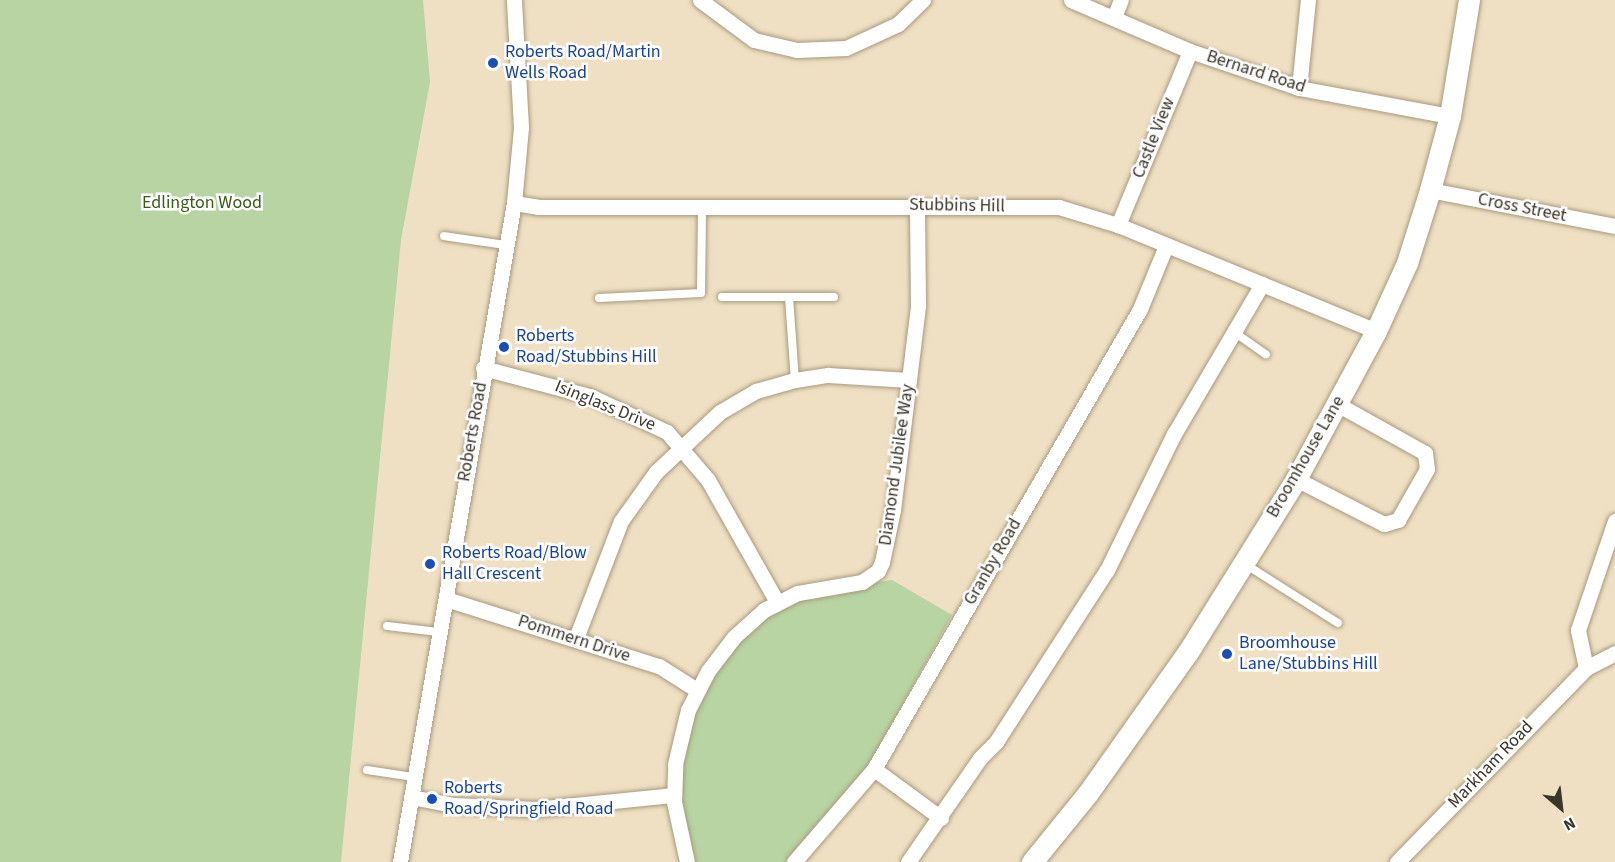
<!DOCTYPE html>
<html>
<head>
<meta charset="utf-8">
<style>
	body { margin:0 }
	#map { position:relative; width:1615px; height:862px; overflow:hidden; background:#efe0c3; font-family:"Source Sans 3",sans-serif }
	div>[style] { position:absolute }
	.green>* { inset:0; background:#b7d4a2 }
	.roads { filter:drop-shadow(0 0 2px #a89a7f) drop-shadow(0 0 2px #a89a7f) }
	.lane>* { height:8px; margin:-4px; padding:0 4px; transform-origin:4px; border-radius:4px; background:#fff }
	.street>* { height:15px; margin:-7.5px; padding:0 7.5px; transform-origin:7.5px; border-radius:7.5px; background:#fff }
	.secondary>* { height:21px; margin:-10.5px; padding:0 10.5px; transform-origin:10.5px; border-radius:10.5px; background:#fff }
	.dots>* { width:16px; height:16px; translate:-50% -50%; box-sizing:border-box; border:3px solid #fff; border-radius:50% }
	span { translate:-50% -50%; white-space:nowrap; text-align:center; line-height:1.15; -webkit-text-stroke:5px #fff; paint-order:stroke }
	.transit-label { font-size:18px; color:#164399 }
	.left { translate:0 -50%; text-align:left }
	.street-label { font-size:18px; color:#3b352a }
	.park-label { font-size:18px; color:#385b17 }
	.north { position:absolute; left:1531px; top:778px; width:60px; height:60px; -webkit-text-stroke:4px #fff; paint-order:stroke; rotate:152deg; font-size:16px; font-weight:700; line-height:24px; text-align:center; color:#3b352a }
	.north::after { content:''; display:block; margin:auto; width:21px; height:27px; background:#3b352a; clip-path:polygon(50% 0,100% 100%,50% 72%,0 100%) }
</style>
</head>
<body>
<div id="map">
	<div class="green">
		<i style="clip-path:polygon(0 0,423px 0,430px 82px,401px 240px,341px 862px,0 862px)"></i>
		<i style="clip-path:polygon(892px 580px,952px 615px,869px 765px,786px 862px,694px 862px,678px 795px,688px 725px,714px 673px,750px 625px,797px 594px)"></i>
	</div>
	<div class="roads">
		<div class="lane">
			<i style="left:444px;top:236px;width:63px;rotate:8.3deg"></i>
			<i style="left:722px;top:297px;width:112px"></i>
			<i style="left:789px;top:297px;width:83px;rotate:85.9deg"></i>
			<i style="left:599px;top:298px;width:102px;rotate:-2.8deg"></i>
			<i style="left:701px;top:293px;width:87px;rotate:-89.3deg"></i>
			<i style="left:1234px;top:332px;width:39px;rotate:35deg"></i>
			<i style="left:1245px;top:564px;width:110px;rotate:32.4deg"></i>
			<i style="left:387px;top:626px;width:52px;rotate:6.6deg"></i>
			<i style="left:367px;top:770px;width:48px;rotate:8.5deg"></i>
		</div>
		<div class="street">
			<i style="left:700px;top:0;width:67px;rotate:36.5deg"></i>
			<i style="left:754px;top:40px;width:44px;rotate:13.1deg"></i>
			<i style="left:797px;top:50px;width:49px;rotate:-2.3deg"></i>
			<i style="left:846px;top:48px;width:57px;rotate:-24.8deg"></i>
			<i style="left:898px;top:24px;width:35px;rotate:-44deg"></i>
			<i style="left:1071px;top:0;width:129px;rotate:23.2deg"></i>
			<i style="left:1190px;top:51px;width:115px;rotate:18.7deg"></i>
			<i style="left:1299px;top:88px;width:154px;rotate:10.5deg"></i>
			<i style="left:1114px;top:17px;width:18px;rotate:-68deg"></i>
			<i style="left:1299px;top:88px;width:88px;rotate:-84.2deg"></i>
			<i style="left:1430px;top:190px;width:188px;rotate:11deg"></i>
			<i style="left:514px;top:203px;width:24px;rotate:9deg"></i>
			<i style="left:538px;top:207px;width:521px"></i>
			<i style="left:1059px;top:207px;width:62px;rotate:17deg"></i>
			<i style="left:1118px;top:225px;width:279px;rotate:22.3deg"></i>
			<i style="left:1118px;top:225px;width:188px;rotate:-67.5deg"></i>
			<i style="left:483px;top:368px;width:111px;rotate:14.7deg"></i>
			<i style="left:590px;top:396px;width:85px;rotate:25.1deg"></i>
			<i style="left:667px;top:432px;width:63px;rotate:49.5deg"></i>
			<i style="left:708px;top:480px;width:140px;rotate:60.5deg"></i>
			<i style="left:1296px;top:479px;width:99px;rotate:27.1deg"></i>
			<i style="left:1384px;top:524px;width:15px;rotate:-16deg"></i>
			<i style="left:1398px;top:520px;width:59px;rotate:-60.4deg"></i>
			<i style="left:1427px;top:469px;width:16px;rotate:-97deg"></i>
			<i style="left:1425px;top:453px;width:101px;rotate:-150.9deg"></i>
			<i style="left:446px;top:599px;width:223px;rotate:17.5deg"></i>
			<i style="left:659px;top:666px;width:45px;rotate:32.3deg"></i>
			<i style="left:576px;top:638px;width:125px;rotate:-69deg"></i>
			<i style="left:621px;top:521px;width:60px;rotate:-54.5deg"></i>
			<i style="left:656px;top:472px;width:88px;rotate:-43.2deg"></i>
			<i style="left:720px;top:412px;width:42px;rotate:-30.3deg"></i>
			<i style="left:756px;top:391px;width:41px;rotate:-15.8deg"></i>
			<i style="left:795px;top:380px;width:33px;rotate:-9deg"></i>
			<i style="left:828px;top:375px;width:81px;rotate:3.5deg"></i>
			<i style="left:1586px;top:668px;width:39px;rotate:-102deg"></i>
			<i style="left:1578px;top:630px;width:115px;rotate:-71.3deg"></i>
			<i style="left:874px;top:769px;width:83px;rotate:36.2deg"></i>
			<i style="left:411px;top:797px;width:44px;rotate:10.5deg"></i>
			<i style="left:454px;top:805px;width:81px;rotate:2.8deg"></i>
			<i style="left:535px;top:809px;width:140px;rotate:-5.8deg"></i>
			<i style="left:400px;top:862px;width:669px;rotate:-80.19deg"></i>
			<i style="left:514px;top:203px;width:76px;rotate:-84.7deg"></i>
			<i style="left:521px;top:127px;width:127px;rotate:-93.2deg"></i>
			<i style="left:687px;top:862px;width:61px;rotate:-102.2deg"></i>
			<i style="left:674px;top:802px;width:38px;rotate:-88deg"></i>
			<i style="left:675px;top:764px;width:56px;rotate:-76.5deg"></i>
			<i style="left:688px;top:710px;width:44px;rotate:-62.9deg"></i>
			<i style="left:708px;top:671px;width:43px;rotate:-52.6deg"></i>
			<i style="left:734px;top:637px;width:40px;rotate:-42deg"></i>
			<i style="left:764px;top:610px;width:38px;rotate:-27deg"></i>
			<i style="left:798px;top:593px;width:65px;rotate:-9.8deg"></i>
			<i style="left:862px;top:582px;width:19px;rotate:-35deg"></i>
			<i style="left:878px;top:571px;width:10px;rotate:-66deg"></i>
			<i style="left:882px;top:562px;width:53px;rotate:-78.1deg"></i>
			<i style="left:893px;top:510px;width:207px;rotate:-83deg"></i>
			<i style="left:918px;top:305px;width:100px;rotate:-90.6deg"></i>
			<i style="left:794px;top:862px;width:123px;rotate:-49.3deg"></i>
			<i style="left:874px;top:769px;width:531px;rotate:-59.96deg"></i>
			<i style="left:1140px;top:309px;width:68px;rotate:-67.6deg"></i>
			<i style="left:908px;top:862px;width:126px;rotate:-55.3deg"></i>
			<i style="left:980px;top:758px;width:23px;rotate:-45deg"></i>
			<i style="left:996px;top:742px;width:205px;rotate:-57.2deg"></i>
			<i style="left:1107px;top:570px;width:152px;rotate:-63.8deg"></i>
			<i style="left:1174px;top:434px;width:174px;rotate:-59.6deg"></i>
			<i style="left:1397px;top:862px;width:271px;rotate:-45.7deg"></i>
			<i style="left:1586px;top:668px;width:33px;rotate:-27deg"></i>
		</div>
		<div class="secondary">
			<i style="left:1032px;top:862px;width:89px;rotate:-50.9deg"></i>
			<i style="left:1088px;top:793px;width:173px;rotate:-54.7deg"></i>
			<i style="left:1188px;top:652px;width:204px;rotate:-58deg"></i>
			<i style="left:1296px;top:479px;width:168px;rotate:-61.6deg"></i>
			<i style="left:1376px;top:331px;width:75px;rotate:-65.5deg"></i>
			<i style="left:1407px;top:263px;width:77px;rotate:-72.5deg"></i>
			<i style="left:1430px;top:190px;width:77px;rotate:-74.9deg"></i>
			<i style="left:1450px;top:116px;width:118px;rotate:-80.7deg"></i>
		</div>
	</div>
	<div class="dots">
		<i style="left:493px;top:63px;background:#1a4fb4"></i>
		<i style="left:504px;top:347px;background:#1a4fb4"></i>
		<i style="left:430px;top:564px;background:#1a4fb4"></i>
		<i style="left:1227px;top:654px;background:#1a4fb4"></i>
		<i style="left:432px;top:799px;background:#1a4fb4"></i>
	</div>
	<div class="transit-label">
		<span class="left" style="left:505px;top:63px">Roberts Road/Martin<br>Wells Road</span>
		<span class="left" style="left:516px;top:347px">Roberts<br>Road/Stubbins Hill</span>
		<span class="left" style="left:442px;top:564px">Roberts Road/Blow<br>Hall Crescent</span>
		<span class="left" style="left:1239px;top:654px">Broomhouse<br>Lane/Stubbins Hill</span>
		<span class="left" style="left:444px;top:799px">Roberts<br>Road/Springfield Road</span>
	</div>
	<div class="street-label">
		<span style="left:1256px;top:72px;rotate:18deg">Bernard Road</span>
		<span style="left:1154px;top:138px;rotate:-68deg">Castle View</span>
		<span style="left:957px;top:206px;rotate:1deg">Stubbins Hill</span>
		<span style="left:1522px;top:208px;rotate:11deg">Cross Street</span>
		<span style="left:605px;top:406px;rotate:22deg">Isinglass Drive</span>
		<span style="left:473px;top:432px;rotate:-80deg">Roberts Road</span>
		<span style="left:1306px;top:457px;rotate:-60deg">Broomhouse Lane</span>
		<span style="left:897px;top:465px;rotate:-82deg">Diamond Jubilee Way</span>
		<span style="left:993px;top:562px;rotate:-60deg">Granby Road</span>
		<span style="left:574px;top:639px;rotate:18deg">Pommern Drive</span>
		<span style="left:1491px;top:765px;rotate:-46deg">Markham Road</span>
	</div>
	<div class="park-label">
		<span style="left:202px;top:203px">Edlington Wood</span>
	</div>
	<div class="north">N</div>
</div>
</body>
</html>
